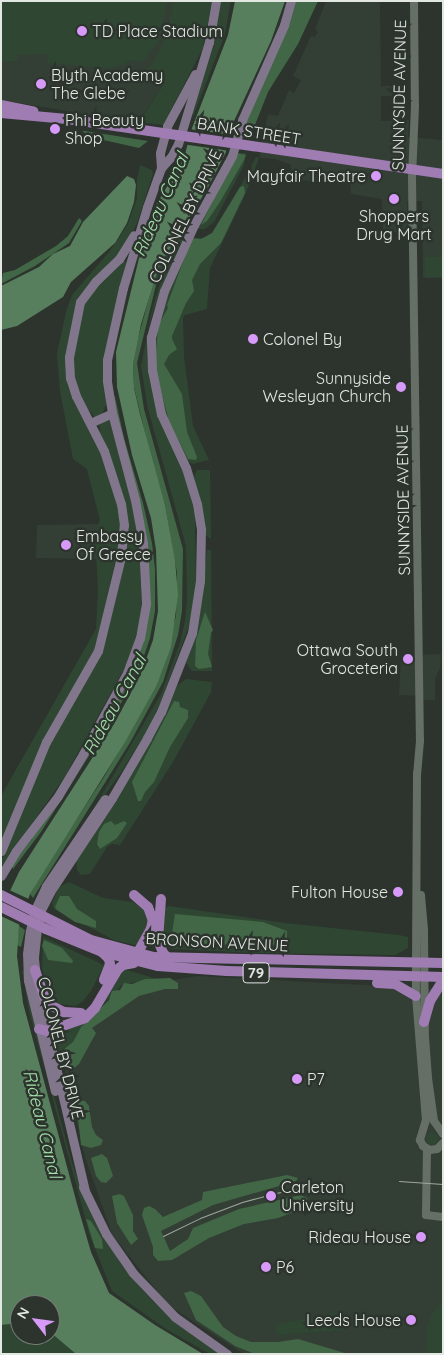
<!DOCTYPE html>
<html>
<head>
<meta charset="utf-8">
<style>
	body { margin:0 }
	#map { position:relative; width:444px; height:1355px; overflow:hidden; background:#2c342d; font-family:Quicksand,sans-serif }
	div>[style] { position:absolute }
	.built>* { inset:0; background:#333f35 }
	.green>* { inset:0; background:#2f4732; transform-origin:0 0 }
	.round { border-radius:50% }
	.forest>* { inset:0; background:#416746 }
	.water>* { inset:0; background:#587f5d }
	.pier>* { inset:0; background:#2c342d; transform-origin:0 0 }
	.tertiary>* { height:8px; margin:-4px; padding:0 4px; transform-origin:4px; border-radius:4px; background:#666f66 }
	.secondary>* { height:9px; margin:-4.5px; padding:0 4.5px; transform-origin:4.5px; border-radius:4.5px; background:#82768c }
	.primary>* { height:10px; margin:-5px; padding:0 5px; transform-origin:5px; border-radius:5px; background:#9f7cb2 }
	.tram>* { height:1px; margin:-0.5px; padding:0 0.5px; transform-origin:0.5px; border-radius:0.5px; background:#a0a6a0 }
	.dots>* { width:14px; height:14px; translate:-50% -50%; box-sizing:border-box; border:2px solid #2c342d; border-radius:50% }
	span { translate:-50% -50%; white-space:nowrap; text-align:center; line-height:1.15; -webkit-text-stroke:5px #2c342d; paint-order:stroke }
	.shield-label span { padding:1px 4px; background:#2c342d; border:1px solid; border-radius:4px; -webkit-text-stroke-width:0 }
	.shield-label { font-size:15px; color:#e2e7e2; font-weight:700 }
	.poi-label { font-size:16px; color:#e2e7e2 }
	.left { translate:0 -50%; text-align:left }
	.right { translate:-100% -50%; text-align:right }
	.street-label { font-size:16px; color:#e2e7e2 }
	.water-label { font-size:18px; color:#a2e0aa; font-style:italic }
	.frame { position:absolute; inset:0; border:2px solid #e2e7e2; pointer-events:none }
	.north { position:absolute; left:10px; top:1295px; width:50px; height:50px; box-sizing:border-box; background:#2c342d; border:1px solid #757c75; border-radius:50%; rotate:300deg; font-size:14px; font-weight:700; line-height:20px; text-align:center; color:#e2e7e2 }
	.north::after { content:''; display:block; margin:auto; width:18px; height:22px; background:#d89af8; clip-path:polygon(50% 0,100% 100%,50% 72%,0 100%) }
</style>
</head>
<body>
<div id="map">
	<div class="built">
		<i style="clip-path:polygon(1px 1px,194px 1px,194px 37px,138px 123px,1px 100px)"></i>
		<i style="clip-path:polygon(326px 1px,380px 1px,381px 86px,401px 86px,402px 96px,381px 96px,381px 121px,409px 120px,408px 137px,443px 140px,443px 278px,423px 278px,422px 201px,407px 201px,408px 232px,383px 232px,382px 199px,351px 194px,350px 183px,291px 180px,291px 165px,275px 159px,259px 158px,268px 114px,278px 116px,289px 90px,294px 93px,301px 80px,293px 76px,311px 36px,315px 37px,316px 35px,318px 32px,315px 29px)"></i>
		<i style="clip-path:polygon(98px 524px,95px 532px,97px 559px,36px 558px,37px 525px)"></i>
		<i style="clip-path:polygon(441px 654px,440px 668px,435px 679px,435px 700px,421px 700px,421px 696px,399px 695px,401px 656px)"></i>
		<i style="clip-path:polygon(197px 976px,436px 989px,443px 986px,443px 1354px,244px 1354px,168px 1305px,112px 1234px,85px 1157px,57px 1038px,156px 983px)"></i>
	</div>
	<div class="green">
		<i style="clip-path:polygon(1px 1px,168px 1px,158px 42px,142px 62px,130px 60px,123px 65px,106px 68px,48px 63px,48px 54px,18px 55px,18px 61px,1px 61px)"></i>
		<i style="clip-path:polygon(173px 1px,212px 1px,203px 48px,163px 125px,139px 122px,165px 82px,151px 79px,144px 73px,152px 64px,162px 45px,170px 21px)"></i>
		<i style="clip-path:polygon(220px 1px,231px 1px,225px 34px,194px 114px,191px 116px,214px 45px)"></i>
		<i style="clip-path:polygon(237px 153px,246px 153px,244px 165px,214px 222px,205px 229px,198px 229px)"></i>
		<i style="clip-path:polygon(256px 157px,259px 158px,245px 195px,210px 268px,207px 309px,185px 315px,183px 318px,184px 357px,193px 426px,209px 460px,192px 464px,188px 461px,175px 436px,163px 406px,155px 344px,156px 333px,165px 300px,192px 240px,210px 236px,216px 231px)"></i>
		<i style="clip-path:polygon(140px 165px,152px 170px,153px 174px,137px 223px,125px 247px,88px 285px,66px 369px,94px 436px,114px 492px,120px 520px,120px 541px,94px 653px,74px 688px,1px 844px,1px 796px,96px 629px,98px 589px,95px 532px,100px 520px,87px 469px,73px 459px,60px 391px,57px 354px,66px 312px,72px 295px,109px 252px,128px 224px,137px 198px,137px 179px)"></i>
		<i style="clip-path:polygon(190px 226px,153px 311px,147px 336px,147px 358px,150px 382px,186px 477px,195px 515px,196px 585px,190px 623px,160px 704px,147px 731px,120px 774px,90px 815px,161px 694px,180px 643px,185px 621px,187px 600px,186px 546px,148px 409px,141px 366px,152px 310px,165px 268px,177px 241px)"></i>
		<i style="clip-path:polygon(177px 234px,177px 237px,156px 285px,154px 280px,159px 266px)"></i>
		<i style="left:425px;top:257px;width:18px;height:20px"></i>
		<i style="clip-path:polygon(122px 260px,126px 262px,126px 265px,108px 339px,106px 405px,102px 415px,95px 417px,85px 406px,75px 385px,71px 362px,83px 302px,91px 290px)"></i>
		<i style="clip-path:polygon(108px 420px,110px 422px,133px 504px,139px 539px,142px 608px,139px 626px,128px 662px,64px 778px,2px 866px,1px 862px,42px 758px,54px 734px,97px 662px,108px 632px,123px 500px,111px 457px,100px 434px,99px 422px)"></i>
		<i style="clip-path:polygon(197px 470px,210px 470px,211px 539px,205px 535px,202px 508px,194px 477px)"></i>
		<i style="clip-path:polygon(207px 550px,211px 550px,212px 671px,192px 671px,186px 663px,200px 614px)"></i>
		<i style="clip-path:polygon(186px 679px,212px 682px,211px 692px,173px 762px,120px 845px,112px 844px,107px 847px,90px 874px,81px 875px,77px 870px,76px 858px,155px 732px,177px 686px)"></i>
		<i style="clip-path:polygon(69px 882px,103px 898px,133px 902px,146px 911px,148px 925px,138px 943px,135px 945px,114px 940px,54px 909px,52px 903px,59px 887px)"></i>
		<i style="clip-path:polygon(169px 906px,285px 923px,399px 935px,408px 937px,408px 948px,395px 955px,255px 953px,172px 949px,162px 945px,165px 908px)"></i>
		<i style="clip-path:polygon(43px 937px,104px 965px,91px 991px,83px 1001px,76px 1006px,59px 1004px,49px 994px,42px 968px)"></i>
		<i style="clip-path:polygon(123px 969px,154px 978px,122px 985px,81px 1027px,73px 1042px,56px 1054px,54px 1041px,56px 1033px,79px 1024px)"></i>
		<i style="clip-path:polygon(22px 971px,25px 971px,35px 1024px,72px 1163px,90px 1211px,122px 1266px,146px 1294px,174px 1322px,220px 1354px,210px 1354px,166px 1329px,112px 1291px,90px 1236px,29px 1011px)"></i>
		<i class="round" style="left:426px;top:1133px;width:12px;height:12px"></i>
		<i style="clip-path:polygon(443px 1300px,443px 1354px,426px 1354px,427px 1326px,431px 1319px,429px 1318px)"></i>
		<i style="clip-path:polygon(337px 1312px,342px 1330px,277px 1335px,275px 1325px)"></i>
		<i style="clip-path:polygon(20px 1323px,20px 1335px,50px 1335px,50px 1332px,76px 1354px,1px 1354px,1px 1325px)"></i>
	</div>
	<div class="forest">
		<i style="clip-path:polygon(295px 1px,318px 1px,298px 44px,268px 92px,251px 135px,243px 136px,248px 115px,288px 26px)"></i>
		<i style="clip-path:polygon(82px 131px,85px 131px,148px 141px,139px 148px,90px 137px)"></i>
		<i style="clip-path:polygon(237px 153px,246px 155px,244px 160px,220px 202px,207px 221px,201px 225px)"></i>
		<i style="clip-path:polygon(244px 186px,245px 193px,221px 243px,200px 264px,192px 280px,194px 291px,186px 303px,172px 336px,172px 339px,177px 349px,169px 355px,164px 364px,182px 394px,187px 432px,197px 457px,196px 460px,188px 459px,169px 421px,155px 369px,158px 326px,168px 308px,167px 305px,190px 243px,194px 238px,201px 239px,212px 233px,240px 187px)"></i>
		<i style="clip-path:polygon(79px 218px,82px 221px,69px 243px,35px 266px,1px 284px,3px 273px,15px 270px,56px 246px,68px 236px)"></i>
		<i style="clip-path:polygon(154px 280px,156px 285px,137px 363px,144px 409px,183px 549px,182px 611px,178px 635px,163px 682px,131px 741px,33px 898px,30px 894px,40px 876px,104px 777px,156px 687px,176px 616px,177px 573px,165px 505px,151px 458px,134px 387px,133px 364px,136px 345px)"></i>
		<i style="clip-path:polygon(112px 391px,115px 397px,124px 438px,143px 503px,152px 543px,155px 569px,155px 611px,150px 638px,141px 665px,116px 713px,41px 832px,13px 869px,12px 867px,15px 860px,32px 839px,30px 836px,50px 810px,142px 643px,147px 624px,149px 603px,127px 463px)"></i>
		<i style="clip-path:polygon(205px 612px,213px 630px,211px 633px,208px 654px,212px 667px,199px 669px,195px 666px,196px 640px)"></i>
		<i style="clip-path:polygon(174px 701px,179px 702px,180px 707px,188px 710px,188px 718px,170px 747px,154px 782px,145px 792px,141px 801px,138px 801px,132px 782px)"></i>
		<i style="clip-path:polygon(111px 821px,115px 825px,124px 821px,127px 823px,117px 838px,100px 849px,97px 844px,99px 832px,104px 824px)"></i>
		<i style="clip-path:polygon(60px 896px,69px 896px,77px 909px,96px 921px,96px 928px,75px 922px,57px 910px,55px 907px)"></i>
		<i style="clip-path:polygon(175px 914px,263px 922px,287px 931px,287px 945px,189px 944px,179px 941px,172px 933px)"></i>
		<i style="clip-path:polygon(19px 926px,25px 930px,21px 947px,17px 945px)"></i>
		<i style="clip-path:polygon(44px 940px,62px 948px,73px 961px,72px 963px,48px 960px,42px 946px)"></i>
		<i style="clip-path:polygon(170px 978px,178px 983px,178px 989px,165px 989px,139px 996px,92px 1028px,96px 1033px,79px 1064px,73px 1069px,68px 1067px,63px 1050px,73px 1042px,81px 1027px,109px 1000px,112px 991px,120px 990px,124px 983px,132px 984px,145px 979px)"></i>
		<i style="clip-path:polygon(76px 1100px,85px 1101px,89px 1106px,92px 1127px,96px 1135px,103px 1140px,101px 1145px,91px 1148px,81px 1145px)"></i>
		<i style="clip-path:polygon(102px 1154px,107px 1158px,113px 1176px,106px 1183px,101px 1182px,96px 1176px,91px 1158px)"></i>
		<i style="clip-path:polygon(287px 1175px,298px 1178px,296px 1181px,213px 1205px,161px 1231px,170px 1251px,188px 1239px,193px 1228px,239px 1209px,301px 1195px,307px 1198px,309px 1206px,278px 1218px,244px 1224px,209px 1238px,172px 1260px,158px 1261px,153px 1255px,153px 1247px,142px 1215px,144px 1208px,149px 1206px,155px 1209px,163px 1217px,202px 1200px,203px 1192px)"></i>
		<i style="clip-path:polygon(120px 1194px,124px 1196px,133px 1215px,133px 1231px,138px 1239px,131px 1245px,117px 1223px,112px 1196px)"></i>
		<i style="clip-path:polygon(86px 1219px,91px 1221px,102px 1239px,103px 1249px,95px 1248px)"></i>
		<i style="clip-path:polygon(191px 1291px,201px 1296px,223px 1327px,236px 1336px,251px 1342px,278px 1342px,298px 1339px,348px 1354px,255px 1354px,235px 1346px,196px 1320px,184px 1293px)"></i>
	</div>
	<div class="water">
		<i style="clip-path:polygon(235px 1px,285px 1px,271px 41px,228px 134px,226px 152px,207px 189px,159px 266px,141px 324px,133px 364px,134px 388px,140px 414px,165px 505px,175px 560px,178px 595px,171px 647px,156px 687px,125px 742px,30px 894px,19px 926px,17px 956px,23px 1003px,77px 1204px,91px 1252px,109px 1293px,155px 1325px,203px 1354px,76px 1354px,50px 1332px,50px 1305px,20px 1305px,20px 1323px,1px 1325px,1px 910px,19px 872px,114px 724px,140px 676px,153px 640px,158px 611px,156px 550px,151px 518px,132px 455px,117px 387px,116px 352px,145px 234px,156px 205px,184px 158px,192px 128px,228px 35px)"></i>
		<i style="clip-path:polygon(127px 176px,134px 179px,136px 185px,134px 202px,127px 223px,115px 243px,71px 282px,63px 297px,17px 326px,1px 330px,1px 286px,39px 267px,53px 254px,70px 246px,83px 222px)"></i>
	</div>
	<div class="pier">
		<i style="left:189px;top:129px;width:42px;height:16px;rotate:8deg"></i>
		<i style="clip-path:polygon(7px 889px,31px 900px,22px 926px,1px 916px,1px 901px)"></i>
	</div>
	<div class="tertiary">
		<i style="left:414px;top:1px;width:105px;rotate:89.5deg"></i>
		<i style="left:415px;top:106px;width:72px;rotate:92.4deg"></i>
		<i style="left:412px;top:178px;width:563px;rotate:89.19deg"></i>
		<i style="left:420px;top:741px;width:33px;rotate:95deg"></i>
		<i style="left:417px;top:774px;width:222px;rotate:90.3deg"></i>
		<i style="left:416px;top:996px;width:124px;rotate:85.4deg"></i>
		<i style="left:426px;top:1120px;width:21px;rotate:107deg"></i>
		<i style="left:420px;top:1140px;width:7px;rotate:63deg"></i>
		<i style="left:423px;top:1146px;width:8px;rotate:30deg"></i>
		<i style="left:430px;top:1150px;width:7px;rotate:-8deg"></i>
		<i style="left:437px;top:1149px;width:8px;rotate:-45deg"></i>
		<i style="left:421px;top:895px;width:36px;rotate:85deg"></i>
		<i style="left:424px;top:931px;width:106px;rotate:89.5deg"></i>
		<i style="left:425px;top:1037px;width:41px;rotate:85.8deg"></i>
		<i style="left:428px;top:1078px;width:43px;rotate:82.1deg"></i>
		<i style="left:434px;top:1121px;width:16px;rotate:55deg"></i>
		<i style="left:427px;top:1149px;width:66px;rotate:90.9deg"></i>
		<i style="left:426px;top:1215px;width:17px;rotate:7deg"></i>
	</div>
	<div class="secondary">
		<i style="left:161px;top:168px;width:15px;rotate:-94deg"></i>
		<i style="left:160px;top:153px;width:28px;rotate:-75deg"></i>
		<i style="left:167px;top:126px;width:59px;rotate:-61.7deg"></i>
		<i style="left:90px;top:423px;width:24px;rotate:-24deg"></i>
		<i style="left:1px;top:851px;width:118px;rotate:-67.6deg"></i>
		<i style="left:46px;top:742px;width:105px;rotate:-60.3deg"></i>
		<i style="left:98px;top:651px;width:97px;rotate:-76.3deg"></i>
		<i style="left:121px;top:557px;width:32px;rotate:-85deg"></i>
		<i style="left:124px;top:525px;width:21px;rotate:-98deg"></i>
		<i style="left:121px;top:504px;width:56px;rotate:-107.8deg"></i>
		<i style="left:104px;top:451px;width:62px;rotate:-117deg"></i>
		<i style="left:76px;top:396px;width:19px;rotate:-108deg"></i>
		<i style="left:70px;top:378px;width:21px;rotate:-93deg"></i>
		<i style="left:69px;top:357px;width:56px;rotate:-78.7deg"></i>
		<i style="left:80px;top:302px;width:26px;rotate:-53deg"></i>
		<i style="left:96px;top:281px;width:32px;rotate:-44deg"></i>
		<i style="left:119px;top:259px;width:28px;rotate:-58deg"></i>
		<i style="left:1px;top:876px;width:29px;rotate:-59deg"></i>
		<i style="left:16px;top:851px;width:69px;rotate:-52.6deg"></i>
		<i style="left:58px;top:796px;width:49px;rotate:-59.2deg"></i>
		<i style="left:83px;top:754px;width:92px;rotate:-61.5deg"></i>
		<i style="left:127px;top:673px;width:37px;rotate:-70deg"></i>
		<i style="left:140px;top:638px;width:36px;rotate:-80deg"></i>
		<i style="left:146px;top:603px;width:60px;rotate:-92.9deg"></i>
		<i style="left:143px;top:543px;width:44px;rotate:-100.5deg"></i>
		<i style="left:135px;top:500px;width:90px;rotate:-104.8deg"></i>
		<i style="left:112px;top:413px;width:33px;rotate:-99deg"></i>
		<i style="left:107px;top:380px;width:20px;rotate:-90deg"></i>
		<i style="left:107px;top:360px;width:74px;rotate:-77.5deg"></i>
		<i style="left:123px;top:288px;width:84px;rotate:-73.5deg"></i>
		<i style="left:147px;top:207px;width:41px;rotate:-70.3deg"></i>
		<i style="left:161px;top:168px;width:15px;rotate:-48deg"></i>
		<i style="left:171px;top:157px;width:15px;rotate:-62deg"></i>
		<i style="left:178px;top:144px;width:107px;rotate:-73.1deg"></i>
		<i style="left:209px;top:42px;width:42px;rotate:-80.3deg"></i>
		<i style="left:55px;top:1091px;width:114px;rotate:-103.7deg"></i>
		<i style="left:28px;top:980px;width:26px;rotate:-92deg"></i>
		<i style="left:27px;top:954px;width:23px;rotate:-83deg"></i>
		<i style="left:30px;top:931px;width:19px;rotate:-78deg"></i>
		<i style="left:34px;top:912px;width:29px;rotate:-65deg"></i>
		<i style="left:46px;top:886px;width:105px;rotate:-55.9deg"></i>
		<i style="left:83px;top:1187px;width:52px;rotate:63.9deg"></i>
		<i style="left:106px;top:1234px;width:47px;rotate:55.3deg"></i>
		<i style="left:133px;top:1273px;width:61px;rotate:46.3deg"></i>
		<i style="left:175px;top:1317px;width:64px;rotate:35.4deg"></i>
		<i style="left:85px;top:1191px;width:210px;rotate:-103.2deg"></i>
		<i style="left:37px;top:987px;width:30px;rotate:-96deg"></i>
		<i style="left:34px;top:957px;width:28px;rotate:-84deg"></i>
		<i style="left:37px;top:929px;width:19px;rotate:-78deg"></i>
		<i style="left:41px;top:910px;width:20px;rotate:-63deg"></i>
		<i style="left:50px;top:892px;width:113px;rotate:-56.6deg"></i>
		<i style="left:112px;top:798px;width:69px;rotate:-59.7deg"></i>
		<i style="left:147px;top:738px;width:30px;rotate:-62deg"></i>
		<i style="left:161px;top:712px;width:85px;rotate:-68.6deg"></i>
		<i style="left:192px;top:633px;width:53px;rotate:-81.3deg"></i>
		<i style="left:200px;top:581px;width:52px;rotate:-88.9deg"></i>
		<i style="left:201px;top:529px;width:25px;rotate:-99deg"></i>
		<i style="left:197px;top:504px;width:38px;rotate:-107deg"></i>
		<i style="left:186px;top:468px;width:60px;rotate:-114.8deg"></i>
		<i style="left:161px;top:414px;width:45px;rotate:-101.6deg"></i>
		<i style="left:152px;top:370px;width:33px;rotate:-92deg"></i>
		<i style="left:151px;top:337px;width:48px;rotate:-74.2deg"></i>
		<i style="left:164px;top:291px;width:72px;rotate:-65.6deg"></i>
		<i style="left:194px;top:225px;width:79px;rotate:-61.2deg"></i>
		<i style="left:232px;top:156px;width:37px;rotate:-74deg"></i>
		<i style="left:242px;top:120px;width:104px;rotate:-66.1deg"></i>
		<i style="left:284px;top:25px;width:25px;rotate:-74deg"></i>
	</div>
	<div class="primary">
		<i style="left:1px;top:105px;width:33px;rotate:11deg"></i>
		<i style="left:1px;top:113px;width:66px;rotate:5.2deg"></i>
		<i style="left:67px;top:119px;width:380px;rotate:8.3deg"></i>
		<i style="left:1px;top:895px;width:101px;rotate:26.6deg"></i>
		<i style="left:91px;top:940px;width:64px;rotate:15.3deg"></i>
		<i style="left:153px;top:957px;width:290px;rotate:1.2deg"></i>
		<i style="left:134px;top:895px;width:18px;rotate:41deg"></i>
		<i style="left:148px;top:907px;width:15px;rotate:70deg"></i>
		<i style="left:161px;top:899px;width:41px;rotate:94.2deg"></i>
		<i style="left:158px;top:940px;width:14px;rotate:69deg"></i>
		<i style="left:163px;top:953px;width:7px;rotate:45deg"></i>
		<i style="left:1px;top:907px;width:50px;rotate:26.1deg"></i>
		<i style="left:46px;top:929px;width:61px;rotate:22.3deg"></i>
		<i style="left:102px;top:952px;width:58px;rotate:14deg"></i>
		<i style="left:158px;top:966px;width:69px;rotate:4.1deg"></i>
		<i style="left:227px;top:971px;width:216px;rotate:1.6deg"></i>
		<i style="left:102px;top:952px;width:10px;rotate:45deg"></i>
		<i style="left:109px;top:959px;width:5px;rotate:79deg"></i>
		<i style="left:110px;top:964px;width:17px;rotate:111deg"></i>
		<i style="left:137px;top:954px;width:29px;rotate:-61deg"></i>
		<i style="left:151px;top:929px;width:10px;rotate:-79deg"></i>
		<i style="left:35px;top:970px;width:28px;rotate:71deg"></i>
		<i style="left:44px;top:996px;width:11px;rotate:56deg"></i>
		<i style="left:50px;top:1005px;width:16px;rotate:27deg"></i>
		<i style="left:64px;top:1012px;width:17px;rotate:3deg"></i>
		<i style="left:377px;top:983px;width:18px;rotate:3deg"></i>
		<i style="left:395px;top:984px;width:24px;rotate:30deg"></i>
		<i style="left:424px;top:1022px;width:22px;rotate:-74deg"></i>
		<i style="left:430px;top:1001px;width:25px;rotate:-58deg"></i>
		<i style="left:39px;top:1029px;width:9px;rotate:13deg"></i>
		<i style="left:48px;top:1031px;width:39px;rotate:-19deg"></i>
		<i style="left:85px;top:1018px;width:14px;rotate:-45deg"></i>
		<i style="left:95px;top:1008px;width:45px;rotate:-59.5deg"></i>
		<i style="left:118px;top:969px;width:6px;rotate:-39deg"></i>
		<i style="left:123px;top:965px;width:11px;rotate:-10deg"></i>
	</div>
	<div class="tram">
		<i style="left:399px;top:1181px;width:44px;rotate:3.9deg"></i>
		<i style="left:163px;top:1236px;width:41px;rotate:-25.9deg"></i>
		<i style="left:200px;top:1218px;width:45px;rotate:-20.9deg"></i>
		<i style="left:242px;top:1202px;width:30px;rotate:-15deg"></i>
		<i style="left:271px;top:1194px;width:45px;rotate:-11.6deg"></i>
	</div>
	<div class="dots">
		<i style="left:82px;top:31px;background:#d89af8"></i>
		<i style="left:41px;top:84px;background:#d89af8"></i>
		<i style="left:55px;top:129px;background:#d89af8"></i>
		<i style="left:376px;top:176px;background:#d89af8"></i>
		<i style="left:394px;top:199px;background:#d89af8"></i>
		<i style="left:253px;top:339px;background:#d89af8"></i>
		<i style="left:401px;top:387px;background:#d89af8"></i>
		<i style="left:66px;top:545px;background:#d89af8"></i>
		<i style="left:408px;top:659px;background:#d89af8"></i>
		<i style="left:398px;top:892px;background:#d89af8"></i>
		<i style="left:297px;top:1079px;background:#d89af8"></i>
		<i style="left:271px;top:1196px;background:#d89af8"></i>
		<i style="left:421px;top:1237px;background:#d89af8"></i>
		<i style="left:266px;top:1267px;background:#d89af8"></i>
		<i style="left:411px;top:1320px;background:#d89af8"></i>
	</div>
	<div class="shield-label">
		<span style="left:256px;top:973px">79</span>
	</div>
	<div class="poi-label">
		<span class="left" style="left:92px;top:31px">TD Place Stadium</span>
		<span class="left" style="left:51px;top:84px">Blyth Academy<br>The Glebe</span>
		<span class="left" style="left:65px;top:129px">Phi Beauty<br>Shop</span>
		<span class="right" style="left:366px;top:176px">Mayfair Theatre</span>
		<span style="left:394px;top:225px">Shoppers<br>Drug Mart</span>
		<span class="left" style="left:263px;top:339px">Colonel By</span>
		<span class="right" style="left:391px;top:387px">Sunnyside<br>Wesleyan Church</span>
		<span class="left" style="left:76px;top:545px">Embassy<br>Of Greece</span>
		<span class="right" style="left:398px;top:659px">Ottawa South<br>Groceteria</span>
		<span class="right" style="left:388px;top:892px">Fulton House</span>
		<span class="left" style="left:307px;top:1079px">P7</span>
		<span class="left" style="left:281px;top:1196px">Carleton<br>University</span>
		<span class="right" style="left:411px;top:1237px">Rideau House</span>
		<span class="left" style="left:276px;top:1267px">P6</span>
		<span class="right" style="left:401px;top:1320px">Leeds House</span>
	</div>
	<div class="street-label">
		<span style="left:399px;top:95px;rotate:-89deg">SUNNYSIDE AVENUE</span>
		<span style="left:249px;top:131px;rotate:9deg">BANK STREET</span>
		<span style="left:185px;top:216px;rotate:-64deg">COLONEL BY DRIVE</span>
		<span style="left:403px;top:500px;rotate:-91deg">SUNNYSIDE AVENUE</span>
		<span style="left:217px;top:942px;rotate:3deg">BRONSON AVENUE</span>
		<span style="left:61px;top:1048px;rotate:76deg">COLONEL BY DRIVE</span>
	</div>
	<div class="water-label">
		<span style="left:161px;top:205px;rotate:-66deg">Rideau Canal</span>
		<span style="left:115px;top:705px;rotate:-61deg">Rideau Canal</span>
		<span style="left:42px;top:1124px;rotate:76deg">Rideau Canal</span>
	</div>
	<div class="frame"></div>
	<div class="north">N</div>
</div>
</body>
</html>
